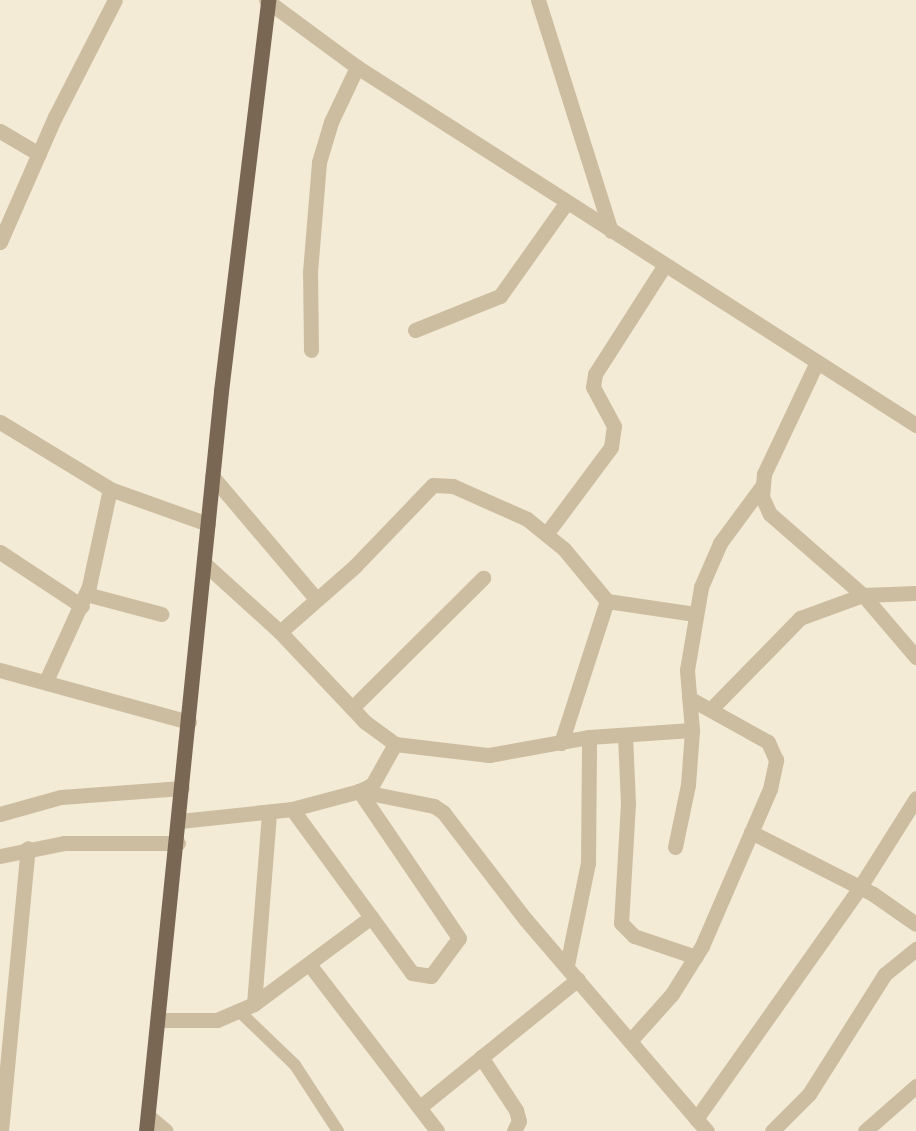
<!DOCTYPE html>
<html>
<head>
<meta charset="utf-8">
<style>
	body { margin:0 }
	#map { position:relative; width:916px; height:1131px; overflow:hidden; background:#f3ebd6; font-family:Cabin,sans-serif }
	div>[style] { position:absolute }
	.service>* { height:12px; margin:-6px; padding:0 6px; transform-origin:6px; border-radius:6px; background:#ccbda1 }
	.minor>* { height:15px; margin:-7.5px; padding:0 7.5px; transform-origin:7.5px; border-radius:7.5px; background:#ccbda1 }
	.tertiary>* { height:15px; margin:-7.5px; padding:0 7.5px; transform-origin:7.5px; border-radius:7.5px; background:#ccbda1 }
	.primary>* { height:15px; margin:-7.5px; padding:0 7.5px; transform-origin:7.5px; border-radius:7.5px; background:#796754 }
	span { translate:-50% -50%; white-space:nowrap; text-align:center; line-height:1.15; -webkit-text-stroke:4.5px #fbf4e2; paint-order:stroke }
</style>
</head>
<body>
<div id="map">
	<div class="service">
		<i style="left:239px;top:1011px;width:78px;rotate:44deg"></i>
		<i style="left:295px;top:1065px;width:79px;rotate:56.9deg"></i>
	</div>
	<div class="minor">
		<i style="left:538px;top:0;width:242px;rotate:72.5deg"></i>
		<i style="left:0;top:131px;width:45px;rotate:30.5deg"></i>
		<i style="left:0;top:242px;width:137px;rotate:-66.3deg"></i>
		<i style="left:55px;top:117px;width:131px;rotate:-62.9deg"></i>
		<i style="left:415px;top:330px;width:92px;rotate:-21.8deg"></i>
		<i style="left:500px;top:296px;width:114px;rotate:-54.6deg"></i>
		<i style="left:311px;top:350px;width:78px;rotate:-90.7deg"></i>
		<i style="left:310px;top:272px;width:110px;rotate:-85.3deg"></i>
		<i style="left:319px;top:162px;width:42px;rotate:-73.3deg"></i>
		<i style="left:331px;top:122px;width:61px;rotate:-64.7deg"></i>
		<i style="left:816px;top:364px;width:122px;rotate:115.3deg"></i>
		<i style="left:764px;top:474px;width:23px;rotate:95deg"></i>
		<i style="left:762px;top:497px;width:19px;rotate:65deg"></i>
		<i style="left:770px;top:514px;width:123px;rotate:41.1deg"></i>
		<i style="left:863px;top:595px;width:82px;rotate:49.5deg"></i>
		<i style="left:0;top:422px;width:129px;rotate:31.3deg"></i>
		<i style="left:110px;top:489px;width:104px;rotate:19.7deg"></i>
		<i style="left:212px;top:476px;width:162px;rotate:49.7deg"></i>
		<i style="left:547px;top:533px;width:107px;rotate:-53.3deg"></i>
		<i style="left:611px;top:447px;width:21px;rotate:-82deg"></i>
		<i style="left:614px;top:426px;width:44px;rotate:-118.3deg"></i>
		<i style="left:593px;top:387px;width:13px;rotate:-81deg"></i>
		<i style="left:595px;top:374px;width:128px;rotate:-57.4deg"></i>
		<i style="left:0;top:552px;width:98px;rotate:33.4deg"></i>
		<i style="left:205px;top:564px;width:101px;rotate:42.2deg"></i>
		<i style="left:280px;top:632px;width:124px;rotate:46.6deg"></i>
		<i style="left:365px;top:722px;width:37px;rotate:36deg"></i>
		<i style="left:395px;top:744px;width:95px;rotate:6.7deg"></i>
		<i style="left:489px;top:755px;width:102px;rotate:-10.2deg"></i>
		<i style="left:589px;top:737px;width:103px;rotate:-3.9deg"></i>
		<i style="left:86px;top:594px;width:78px;rotate:14.9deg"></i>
		<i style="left:280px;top:632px;width:100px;rotate:-41.3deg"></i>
		<i style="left:355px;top:566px;width:112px;rotate:-46.1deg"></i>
		<i style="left:433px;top:485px;width:20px;rotate:3deg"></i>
		<i style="left:453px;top:486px;width:81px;rotate:24deg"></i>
		<i style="left:527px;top:519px;width:48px;rotate:39deg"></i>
		<i style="left:564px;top:549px;width:67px;rotate:50.4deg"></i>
		<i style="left:607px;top:601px;width:89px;rotate:8.4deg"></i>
		<i style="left:0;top:670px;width:196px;rotate:15.4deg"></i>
		<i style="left:46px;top:681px;width:104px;rotate:-65.6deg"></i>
		<i style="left:89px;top:586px;width:99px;rotate:-77.8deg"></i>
		<i style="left:352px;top:708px;width:185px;rotate:-44.8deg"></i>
		<i style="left:711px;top:709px;width:127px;rotate:-45.6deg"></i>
		<i style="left:800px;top:618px;width:67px;rotate:-20.1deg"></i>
		<i style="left:863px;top:595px;width:53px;rotate:-2.2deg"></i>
		<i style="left:625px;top:735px;width:68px;rotate:87.5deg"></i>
		<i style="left:628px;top:803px;width:120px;rotate:93.3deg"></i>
		<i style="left:621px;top:923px;width:18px;rotate:45deg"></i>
		<i style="left:634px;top:936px;width:65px;rotate:18.7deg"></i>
		<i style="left:561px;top:743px;width:149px;rotate:-72.1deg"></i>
		<i style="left:359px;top:791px;width:76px;rotate:11.3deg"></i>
		<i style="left:434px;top:806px;width:11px;rotate:34deg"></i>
		<i style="left:443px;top:812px;width:136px;rotate:52.5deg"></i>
		<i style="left:526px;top:920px;width:278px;rotate:49.4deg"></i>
		<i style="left:292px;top:809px;width:203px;rotate:53.8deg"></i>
		<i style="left:412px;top:973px;width:19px;rotate:9deg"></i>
		<i style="left:431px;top:976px;width:47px;rotate:-53.6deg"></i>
		<i style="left:459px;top:938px;width:178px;rotate:-124.2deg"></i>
		<i style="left:0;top:814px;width:63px;rotate:-15.6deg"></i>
		<i style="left:61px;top:797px;width:121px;rotate:-4.3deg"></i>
		<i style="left:180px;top:821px;width:113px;rotate:-6.1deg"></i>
		<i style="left:292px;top:809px;width:69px;rotate:-15deg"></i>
		<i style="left:359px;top:791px;width:14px;rotate:-25deg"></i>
		<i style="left:372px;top:785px;width:47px;rotate:-60.7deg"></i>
		<i style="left:751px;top:832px;width:137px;rotate:26.9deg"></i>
		<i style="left:873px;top:894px;width:52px;rotate:34.9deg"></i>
		<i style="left:675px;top:847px;width:63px;rotate:-78.2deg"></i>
		<i style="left:688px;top:785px;width:55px;rotate:-85.8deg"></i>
		<i style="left:692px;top:730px;width:60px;rotate:-94.8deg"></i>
		<i style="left:687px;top:670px;width:84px;rotate:-80.4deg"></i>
		<i style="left:701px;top:587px;width:48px;rotate:-66.6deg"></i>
		<i style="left:720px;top:543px;width:71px;rotate:-53.6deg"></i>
		<i style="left:0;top:856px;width:65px;rotate:-11.5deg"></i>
		<i style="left:64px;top:843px;width:114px"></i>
		<i style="left:309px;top:964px;width:210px;rotate:52.5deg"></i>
		<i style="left:567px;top:965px;width:104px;rotate:-78.4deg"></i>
		<i style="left:588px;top:863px;width:126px;rotate:-89.5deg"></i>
		<i style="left:254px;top:1004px;width:193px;rotate:-85.5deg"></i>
		<i style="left:158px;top:1020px;width:59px"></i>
		<i style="left:217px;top:1020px;width:40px;rotate:-23.4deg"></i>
		<i style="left:254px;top:1004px;width:146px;rotate:-36.6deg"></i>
		<i style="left:630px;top:1041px;width:63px;rotate:-48.2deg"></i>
		<i style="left:672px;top:994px;width:57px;rotate:-58deg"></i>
		<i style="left:702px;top:946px;width:171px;rotate:-66.6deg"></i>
		<i style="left:770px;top:789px;width:30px;rotate:-78deg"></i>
		<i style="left:776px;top:760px;width:20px;rotate:-114deg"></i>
		<i style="left:768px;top:742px;width:90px;rotate:-150.9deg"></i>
		<i style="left:481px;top:1057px;width:64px;rotate:56.6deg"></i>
		<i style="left:516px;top:1110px;width:11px;rotate:75deg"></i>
		<i style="left:519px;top:1121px;width:11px;rotate:117deg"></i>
		<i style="left:420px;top:1107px;width:203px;rotate:-39deg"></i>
		<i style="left:148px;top:1116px;width:23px;rotate:40deg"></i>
		<i style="left:696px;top:1119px;width:284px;rotate:-54.7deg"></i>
		<i style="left:860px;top:887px;width:105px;rotate:-57.8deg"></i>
		<i style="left:1px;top:1131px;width:284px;rotate:-84.6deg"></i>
		<i style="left:772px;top:1131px;width:52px;rotate:-45deg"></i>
		<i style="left:809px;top:1094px;width:142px;rotate:-57.7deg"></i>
		<i style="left:885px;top:974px;width:40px;rotate:-39deg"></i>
		<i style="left:865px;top:1131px;width:68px;rotate:-41.4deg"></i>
	</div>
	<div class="tertiary">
		<i style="left:266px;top:0;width:113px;rotate:36.4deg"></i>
		<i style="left:357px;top:67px;width:664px;rotate:32.64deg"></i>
	</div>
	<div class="primary">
		<i style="left:146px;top:1131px;width:744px;rotate:-84.21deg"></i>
		<i style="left:221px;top:391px;width:394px;rotate:-83.1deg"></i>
	</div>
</div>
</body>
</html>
